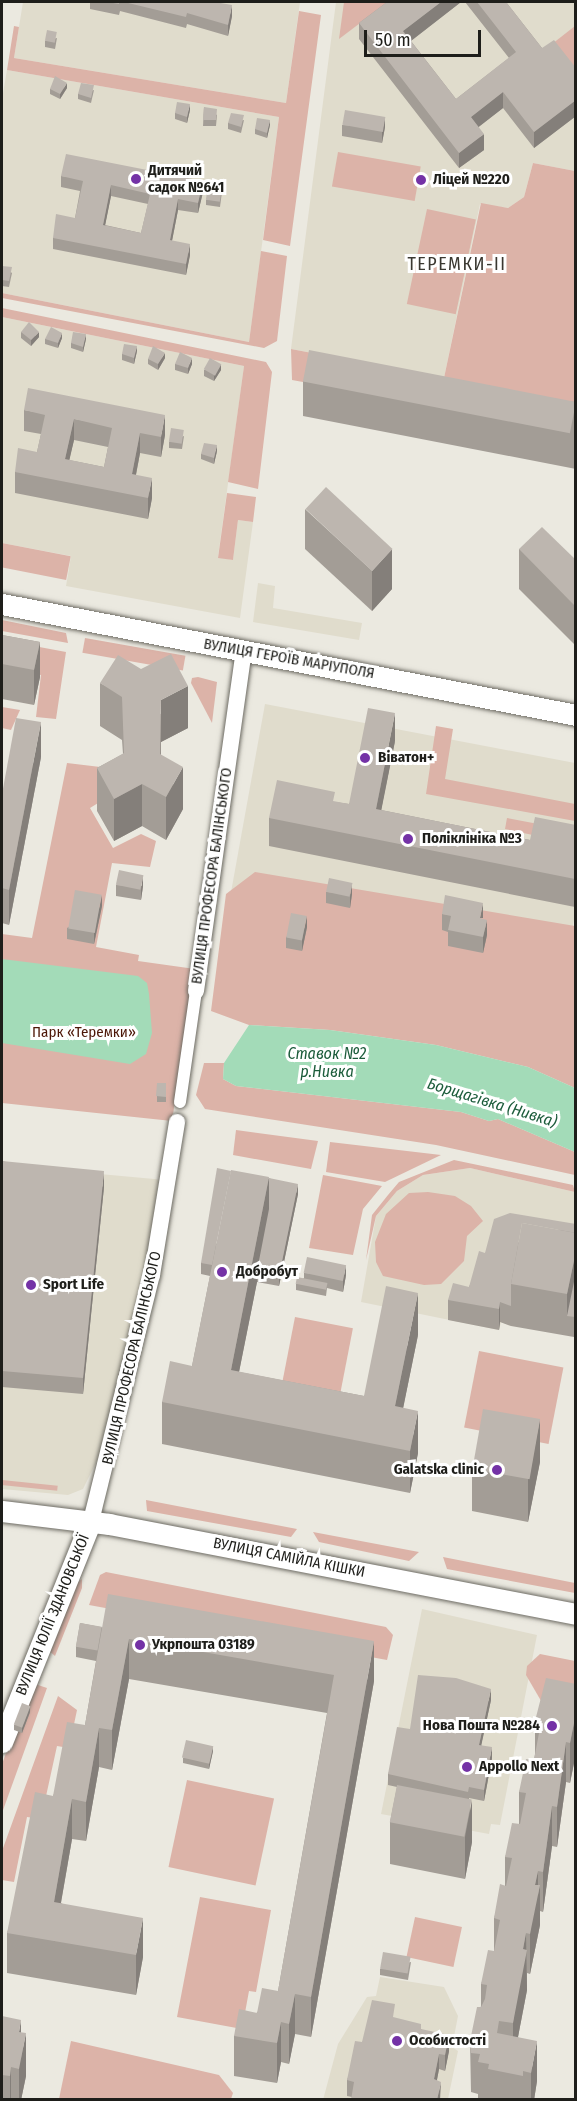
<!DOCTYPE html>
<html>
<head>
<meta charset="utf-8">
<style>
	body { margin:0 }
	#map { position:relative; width:577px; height:2101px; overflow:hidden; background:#ebe9e0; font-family:"Fira Sans Condensed",sans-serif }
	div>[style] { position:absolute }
	.built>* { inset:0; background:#e0dccc }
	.green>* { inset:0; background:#dcb3a8; transform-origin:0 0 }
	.water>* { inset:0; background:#a3dbb8 }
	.roads { filter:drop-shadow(0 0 2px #6d6b63) drop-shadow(0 0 2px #6d6b63) }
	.pedestrian>* { height:12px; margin:-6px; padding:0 6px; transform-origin:6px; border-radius:6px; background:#fff }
	.minor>* { height:16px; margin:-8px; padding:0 8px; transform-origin:8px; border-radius:8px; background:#fff }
	.tertiary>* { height:21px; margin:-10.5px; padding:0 10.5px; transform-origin:10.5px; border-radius:10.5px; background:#fff }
	.wall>* { inset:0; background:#a39d96; transform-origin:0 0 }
	.shaded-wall>* { inset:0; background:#847f7a }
	.building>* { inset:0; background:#bdb6af; transform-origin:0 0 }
	.dots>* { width:16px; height:16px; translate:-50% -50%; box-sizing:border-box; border:3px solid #fff; border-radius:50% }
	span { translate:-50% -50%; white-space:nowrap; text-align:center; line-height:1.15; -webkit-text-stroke:6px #fff; paint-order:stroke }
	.poi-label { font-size:15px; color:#1e1e1a; font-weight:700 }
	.left { translate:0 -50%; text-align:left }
	.right { translate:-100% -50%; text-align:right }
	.street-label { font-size:15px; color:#1e1e1a }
	.park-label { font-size:15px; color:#4d1707 }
	.water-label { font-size:16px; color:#1c5c3b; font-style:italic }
	.quarter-label { font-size:18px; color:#3a3831; letter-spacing:1.5px }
	.frame { position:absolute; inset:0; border:3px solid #1e1e1a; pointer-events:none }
	.scale { position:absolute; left:364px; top:30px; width:117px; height:27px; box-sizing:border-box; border:3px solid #1e1e1a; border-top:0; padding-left:8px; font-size:18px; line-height:21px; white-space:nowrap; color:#1e1e1a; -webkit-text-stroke:4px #fff; paint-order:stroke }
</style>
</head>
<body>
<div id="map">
	<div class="built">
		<i style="clip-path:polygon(23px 2px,300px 2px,286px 103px,14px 58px)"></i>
		<i style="clip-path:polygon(336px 2px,575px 2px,575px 171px,533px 163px,524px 197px,508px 208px,480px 204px,444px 378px,291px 349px)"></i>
		<i style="clip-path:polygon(7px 70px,279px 117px,249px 342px,2px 293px,2px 99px)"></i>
		<i style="clip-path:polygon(2px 317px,244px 366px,218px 557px,233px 560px,238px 520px,253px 522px,240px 618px,66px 586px,71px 556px,2px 543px)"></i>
		<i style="clip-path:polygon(258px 583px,275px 586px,273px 608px,362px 623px,359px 640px,253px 622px)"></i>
		<i style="clip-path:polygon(265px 704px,575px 763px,575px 915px,564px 971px,226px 920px)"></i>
		<i style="clip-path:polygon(2px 1165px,165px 1180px,145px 1285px,105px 1444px,83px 1489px,68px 1495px,2px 1489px)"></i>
		<i style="clip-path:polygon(470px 1168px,575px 1192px,575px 1275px,522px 1266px,511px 1326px,501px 1322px,499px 1330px,361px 1302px,376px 1216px,397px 1191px,423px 1175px)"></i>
		<i style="clip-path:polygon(422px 1609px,537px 1635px,500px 1825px,491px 1824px,489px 1834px,381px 1814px)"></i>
		<i style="clip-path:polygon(380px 1977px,444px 1987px,458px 2016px,452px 2047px,458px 2051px,448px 2099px,323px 2100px,338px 2044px,367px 1997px,376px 1996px)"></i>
	</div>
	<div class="green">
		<i style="clip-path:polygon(344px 2px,388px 2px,339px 39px)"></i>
		<i style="clip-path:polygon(299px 11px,321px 15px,290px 246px,263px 240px,279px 117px,7px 70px,14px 26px,19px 27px,14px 58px,286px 103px)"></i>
		<i style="clip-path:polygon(575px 26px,575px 75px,552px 44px)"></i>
		<i style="left:338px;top:152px;width:84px;height:35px;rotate:10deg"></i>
		<i style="clip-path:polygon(533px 163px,575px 171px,575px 432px,292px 380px,291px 349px,444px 378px,481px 203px,508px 208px,524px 197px)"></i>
		<i style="left:427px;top:209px;width:50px;height:97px;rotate:12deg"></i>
		<i style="clip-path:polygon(261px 251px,287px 256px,277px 341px,264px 348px,2px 298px,2px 293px,249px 342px)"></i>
		<i style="clip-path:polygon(2px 308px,266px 362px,272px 372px,258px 489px,228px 482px,244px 366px,2px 317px)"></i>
		<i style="clip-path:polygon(227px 493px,256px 497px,253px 522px,238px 520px,233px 560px,218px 558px)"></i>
		<i style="left:2px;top:543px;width:70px;height:24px;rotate:11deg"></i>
		<i style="clip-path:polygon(2px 620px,66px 633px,68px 643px,2px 631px)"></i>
		<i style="left:85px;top:638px;width:102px;height:15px;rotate:10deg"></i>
		<i style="clip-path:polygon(2px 640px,66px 652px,56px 719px,36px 717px,41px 675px,2px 668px)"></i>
		<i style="clip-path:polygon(198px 677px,217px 682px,212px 723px,191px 683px,192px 678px)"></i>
		<i style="clip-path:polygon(2px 707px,20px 710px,11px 730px,2px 728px)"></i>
		<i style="clip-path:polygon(436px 726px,453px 729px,445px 779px,575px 804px,575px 821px,426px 794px)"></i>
		<i style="clip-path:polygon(67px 763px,117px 769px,116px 792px,90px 808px,113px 848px,141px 834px,156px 841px,150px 867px,112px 863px,96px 947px,139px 955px,138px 961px,195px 969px,172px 1121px,2px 1103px,2px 934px,32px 938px)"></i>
		<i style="clip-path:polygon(507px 818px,575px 831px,575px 844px,505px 829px)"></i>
		<i style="clip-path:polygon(255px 872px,575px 926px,575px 1088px,528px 1067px,436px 1045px,330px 1030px,249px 1025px,211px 1011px,226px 894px)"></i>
		<i style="clip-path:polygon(204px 1063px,224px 1063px,223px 1079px,236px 1086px,461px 1112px,489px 1121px,498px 1119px,575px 1152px,575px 1175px,436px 1145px,205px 1109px,196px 1095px)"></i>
		<i style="clip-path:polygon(236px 1130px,318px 1141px,311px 1169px,233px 1155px)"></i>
		<i style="clip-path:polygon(330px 1142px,441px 1155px,385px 1182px,326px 1172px)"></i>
		<i style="clip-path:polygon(454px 1160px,573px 1185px,575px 1192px,470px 1168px,423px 1175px,397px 1191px,376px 1216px,366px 1260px,372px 1215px,388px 1195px,399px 1182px)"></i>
		<i style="clip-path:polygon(323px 1175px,382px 1186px,363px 1209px,353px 1255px,309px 1248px)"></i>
		<i style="clip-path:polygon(428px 1192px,455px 1196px,471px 1206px,483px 1221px,467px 1236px,464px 1261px,441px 1284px,424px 1285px,383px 1276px,376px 1262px,375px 1242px,386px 1214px,409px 1193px)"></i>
		<i style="left:295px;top:1317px;width:59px;height:71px;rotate:11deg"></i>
		<i style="left:479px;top:1351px;width:86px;height:78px;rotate:11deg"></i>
		<i style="left:2px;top:1480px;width:56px;height:5px;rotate:6deg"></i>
		<i style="clip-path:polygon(146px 1500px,297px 1529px,291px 1537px,147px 1511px)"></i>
		<i style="clip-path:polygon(313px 1532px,419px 1552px,409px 1561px,319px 1542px)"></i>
		<i style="clip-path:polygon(443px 1557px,575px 1583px,575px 1593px,447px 1569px)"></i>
		<i style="clip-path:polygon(106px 1572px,386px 1627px,393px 1635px,387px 1660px,89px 1605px,100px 1575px)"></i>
		<i style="clip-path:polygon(82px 1579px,82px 1588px,55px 1656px,47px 1649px,73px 1586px)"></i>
		<i style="clip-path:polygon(540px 1654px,575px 1661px,575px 1713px,544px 1706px,526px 1675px,527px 1666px)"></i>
		<i style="clip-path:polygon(32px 1683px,47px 1688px,2px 1813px,2px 1764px)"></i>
		<i style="clip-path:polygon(58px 1696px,77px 1710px,69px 1748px,57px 1746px,41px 1819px,27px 1817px,14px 1882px,2px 1880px,2px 1851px)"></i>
		<i style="left:187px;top:1780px;width:89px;height:89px;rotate:12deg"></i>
		<i style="clip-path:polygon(200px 1897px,271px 1910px,256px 1992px,249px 1991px,242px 2029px,177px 2017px)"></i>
		<i style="left:415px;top:1917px;width:48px;height:41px;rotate:12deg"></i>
		<i style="clip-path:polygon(71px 2041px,219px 2075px,233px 2093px,231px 2099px,59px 2099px)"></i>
	</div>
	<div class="water">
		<i style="clip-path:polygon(2px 959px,138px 976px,147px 983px,149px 994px,152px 1033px,146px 1054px,130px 1064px,2px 1043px)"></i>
		<i style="clip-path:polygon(249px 1025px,330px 1030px,436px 1045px,528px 1067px,575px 1088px,575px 1152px,498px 1119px,489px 1121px,461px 1112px,236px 1086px,223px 1079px,224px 1063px)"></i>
	</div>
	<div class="roads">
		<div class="pedestrian">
			<i style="left:180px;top:1102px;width:112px;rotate:-81.8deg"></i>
		</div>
		<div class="minor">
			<i style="left:196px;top:991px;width:343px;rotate:-82deg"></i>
			<i style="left:91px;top:1521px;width:253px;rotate:-76.1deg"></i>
			<i style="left:152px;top:1275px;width:155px;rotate:-80.7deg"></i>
		</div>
		<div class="tertiary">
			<i style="left:2px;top:604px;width:585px;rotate:10.94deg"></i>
			<i style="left:2px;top:1511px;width:108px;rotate:6.9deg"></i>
			<i style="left:109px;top:1524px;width:476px;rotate:10.9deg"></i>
			<i style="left:2px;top:1742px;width:238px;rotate:-68.1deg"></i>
		</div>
	</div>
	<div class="wall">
		<i style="clip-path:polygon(90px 2px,215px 2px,232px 16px,228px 36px,187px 24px,186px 28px,120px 11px,119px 15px,90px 9px)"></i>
		<i style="clip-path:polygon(387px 2px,461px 2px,411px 41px,456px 99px,509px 58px,465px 2px,506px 2px,542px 48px,576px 68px,576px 116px,534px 148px,503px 108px,478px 127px,484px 150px,459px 168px,359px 39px,359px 23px)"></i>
		<i style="clip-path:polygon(57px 38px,55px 49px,45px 47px,45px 41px)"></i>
		<i style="clip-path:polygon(67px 88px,60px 99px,50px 94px,50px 89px)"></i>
		<i style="clip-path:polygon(94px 90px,91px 103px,78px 99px,78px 94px)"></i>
		<i style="clip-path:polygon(204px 107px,217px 115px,216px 126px,203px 126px)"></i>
		<i style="clip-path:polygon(190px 110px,187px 123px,175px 119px,175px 113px)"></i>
		<i style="clip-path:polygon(244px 120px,241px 133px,228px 129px,228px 123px)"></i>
		<i style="clip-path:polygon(270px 125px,267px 138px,255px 134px,255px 129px)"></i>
		<i style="clip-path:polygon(342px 125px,385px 127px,382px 143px,342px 136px)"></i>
		<i style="clip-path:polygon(evenodd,61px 176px,203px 192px,198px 213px,178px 210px,172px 241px,190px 255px,186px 275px,53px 249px,53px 238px,75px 218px,80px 191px,61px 187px,61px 176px,111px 196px,148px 204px,141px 233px,105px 225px,111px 196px)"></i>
		<i style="clip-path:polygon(222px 192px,220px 207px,206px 205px,206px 200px)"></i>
		<i style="clip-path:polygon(2px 266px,12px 273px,9px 287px,2px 286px)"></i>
		<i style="clip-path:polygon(21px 332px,39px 337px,31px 346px,21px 338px)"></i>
		<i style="clip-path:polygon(62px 338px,58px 348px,45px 344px,45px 339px)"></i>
		<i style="clip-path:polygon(86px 339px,83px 352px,71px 348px,71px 343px)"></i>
		<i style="clip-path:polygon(137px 351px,134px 364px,122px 360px,122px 354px)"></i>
		<i style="clip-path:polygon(165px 358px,158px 370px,148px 364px,148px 359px)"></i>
		<i style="clip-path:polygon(175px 364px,192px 364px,188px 374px,175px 370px)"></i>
		<i style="clip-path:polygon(204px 370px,221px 370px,214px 381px,204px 376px)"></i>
		<i style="clip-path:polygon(303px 381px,576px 402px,576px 469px,303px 416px)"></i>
		<i style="clip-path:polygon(evenodd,24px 410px,165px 435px,161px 457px,140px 453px,136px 475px,152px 498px,148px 519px,15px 493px,15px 472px,37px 452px,41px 434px,24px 431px,24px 410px,74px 440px,108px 447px,104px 467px,69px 460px,74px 440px)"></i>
		<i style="clip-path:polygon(184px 436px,182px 449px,169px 448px,169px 442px)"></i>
		<i style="clip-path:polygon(217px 451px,214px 464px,201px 459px,201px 454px)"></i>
		<i style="clip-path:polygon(305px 509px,392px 589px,372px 611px,305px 549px)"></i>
		<i style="clip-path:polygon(519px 549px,576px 560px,576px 646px,519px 589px)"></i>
		<i style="clip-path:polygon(2px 635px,40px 642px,40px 677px,34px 705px,2px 699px)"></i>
		<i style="clip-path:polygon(100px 683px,188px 728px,161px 742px,161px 755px,183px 809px,166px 840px,142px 826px,114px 841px,97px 811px,97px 768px,123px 754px,122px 740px,100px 726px)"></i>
		<i style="clip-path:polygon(395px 741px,381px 810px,530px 840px,576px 825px,575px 907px,269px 846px,269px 818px,335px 802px,349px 804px)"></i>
		<i style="clip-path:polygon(41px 757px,9px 925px,2px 923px,2px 794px)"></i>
		<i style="clip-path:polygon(116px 885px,143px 886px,141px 900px,116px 896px)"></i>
		<i style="clip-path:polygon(326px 892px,352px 894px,350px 908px,326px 903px)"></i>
		<i style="clip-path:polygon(102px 906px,94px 944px,67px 939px,67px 928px)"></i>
		<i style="clip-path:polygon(442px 914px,482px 919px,487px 935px,483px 953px,448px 946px,448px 932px,442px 930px)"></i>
		<i style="clip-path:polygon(307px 927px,302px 951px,286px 948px,286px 937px)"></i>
		<i style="left:157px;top:1083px;width:9px;height:19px"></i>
		<i style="clip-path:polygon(2px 1161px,104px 1187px,83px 1394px,2px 1387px)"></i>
		<i style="clip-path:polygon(269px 1178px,298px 1194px,279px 1286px,257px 1282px,239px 1372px,364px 1396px,418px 1335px,403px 1408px,418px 1453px,410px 1493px,162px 1444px,162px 1402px,192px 1366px,210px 1276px,201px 1274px,201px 1263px)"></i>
		<i style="clip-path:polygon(576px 1224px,576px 1344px,574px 1344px,574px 1337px,511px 1326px,500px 1322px,499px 1330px,448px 1320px,448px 1300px,469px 1287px,485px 1253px)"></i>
		<i style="clip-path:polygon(304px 1273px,346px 1275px,343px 1292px,327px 1288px,326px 1296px,296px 1290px,296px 1284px,304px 1278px)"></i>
		<i style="clip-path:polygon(540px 1462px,528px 1522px,472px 1511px,472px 1469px)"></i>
		<i style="clip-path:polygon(80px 1623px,374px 1681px,311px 2037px,295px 2034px,289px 2064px,281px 2062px,277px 2083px,234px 2076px,234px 2036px,278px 1991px,327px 1713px,129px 1679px,112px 1770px,99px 1767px,86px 1841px,72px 1839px,61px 1903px,143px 1957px,136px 1995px,7px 1973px,7px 1933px,53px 1796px,85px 1725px,96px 1661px,76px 1657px,76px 1647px)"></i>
		<i style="clip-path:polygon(576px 1684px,576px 1753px,570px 1783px,566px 1782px,557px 1847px,552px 1846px,543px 1912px,540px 1911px,540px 1925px,530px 1974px,527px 1973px,527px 1990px,518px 2037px,537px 2081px,534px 2100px,478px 2100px,478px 2094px,471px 2092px,470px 2041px,481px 2006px,481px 1984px,494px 1951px,494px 1918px,505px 1886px,505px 1857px,519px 1824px,519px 1792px,534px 1760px,535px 1754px,535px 1721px)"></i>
		<i style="clip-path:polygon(491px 1700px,481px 1745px,492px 1758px,484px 1801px,469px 1798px,472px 1842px,465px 1879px,390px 1864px,390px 1822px,397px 1787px,388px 1785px,388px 1774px,410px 1729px)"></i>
		<i style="clip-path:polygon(30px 1712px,22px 1733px,14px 1730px,14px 1725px)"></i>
		<i style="clip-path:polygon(213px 1751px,209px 1769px,183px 1763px,183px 1758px)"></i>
		<i style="clip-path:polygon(411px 1962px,408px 1980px,380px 1975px,380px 1969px)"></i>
		<i style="clip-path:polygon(2px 2016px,21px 2033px,26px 2076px,21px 2100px,2px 2100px)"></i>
		<i style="clip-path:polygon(395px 2018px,421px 2029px,449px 2051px,445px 2071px,439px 2069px,437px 2080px,440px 2100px,351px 2100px,352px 2097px,347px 2096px,347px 2080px,362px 2042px)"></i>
	</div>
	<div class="shaded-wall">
		<i style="clip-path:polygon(441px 2px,461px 2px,403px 47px,403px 31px)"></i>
		<i style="clip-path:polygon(232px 5px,232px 16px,228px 36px,228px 25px)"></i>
		<i style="clip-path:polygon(67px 83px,67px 88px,60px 99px,60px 94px)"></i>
		<i style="clip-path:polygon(503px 92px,503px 108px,471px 133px,471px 117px)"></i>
		<i style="clip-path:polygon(576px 100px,576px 116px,534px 148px,534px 132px)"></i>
		<i style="clip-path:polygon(190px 104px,190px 110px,187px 123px,187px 117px)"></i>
		<i style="clip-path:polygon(385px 117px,385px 127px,382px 143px,382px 132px)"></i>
		<i style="clip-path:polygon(270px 120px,270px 125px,267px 138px,267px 133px)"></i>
		<i style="clip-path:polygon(484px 134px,484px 150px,459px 168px,459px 153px)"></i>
		<i style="clip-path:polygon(203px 181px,203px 192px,198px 213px,198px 203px)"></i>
		<i style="clip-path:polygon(111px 185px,111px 196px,103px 236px,103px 225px)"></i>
		<i style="clip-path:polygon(178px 199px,178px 210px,170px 251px,170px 240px)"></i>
		<i style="clip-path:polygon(190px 244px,190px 255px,186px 275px,186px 264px)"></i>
		<i style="clip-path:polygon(39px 332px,39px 337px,31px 346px,31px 340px)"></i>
		<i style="clip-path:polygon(62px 333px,62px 338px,58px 348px,58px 343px)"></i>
		<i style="clip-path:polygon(86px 334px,86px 339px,83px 352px,83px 347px)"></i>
		<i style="clip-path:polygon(137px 346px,137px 351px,134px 364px,134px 358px)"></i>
		<i style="clip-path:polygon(165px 353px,165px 358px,158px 370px,158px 364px)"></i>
		<i style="clip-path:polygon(192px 358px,192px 364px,188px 374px,188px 368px)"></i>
		<i style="clip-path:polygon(221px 364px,221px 370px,214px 381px,214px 376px)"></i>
		<i style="clip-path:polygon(165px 415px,165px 435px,161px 457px,161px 437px)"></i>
		<i style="clip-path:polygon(74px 419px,74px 440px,65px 479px,65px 459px)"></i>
		<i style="clip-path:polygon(140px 433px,140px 453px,132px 495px,132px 474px)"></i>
		<i style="clip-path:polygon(217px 445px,217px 451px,214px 464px,214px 458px)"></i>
		<i style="clip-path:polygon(152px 478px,152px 498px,148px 519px,148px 498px)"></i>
		<i style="clip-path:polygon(392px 549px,392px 589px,372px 611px,372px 571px)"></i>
		<i style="clip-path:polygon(40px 642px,40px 677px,34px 705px,34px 670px)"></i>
		<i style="clip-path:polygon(188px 686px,188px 728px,161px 742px,160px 796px,161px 700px)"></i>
		<i style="clip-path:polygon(395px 713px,395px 741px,376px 837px,376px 809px)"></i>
		<i style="clip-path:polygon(41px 722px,41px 757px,9px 925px,9px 890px)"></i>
		<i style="clip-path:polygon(183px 767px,183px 809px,166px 840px,166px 797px)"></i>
		<i style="clip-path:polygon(142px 784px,142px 826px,114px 841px,114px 799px)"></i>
		<i style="clip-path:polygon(143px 875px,143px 886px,141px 900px,141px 890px)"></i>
		<i style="clip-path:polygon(576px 877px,576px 904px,575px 907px,575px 879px)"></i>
		<i style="clip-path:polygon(352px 883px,352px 894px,350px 908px,350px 897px)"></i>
		<i style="clip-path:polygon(102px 895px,102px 906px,94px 944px,94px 933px)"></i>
		<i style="clip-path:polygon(483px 903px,483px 918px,480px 918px)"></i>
		<i style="clip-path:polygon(307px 916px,307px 927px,302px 951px,302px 940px)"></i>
		<i style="clip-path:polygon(487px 920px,487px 935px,483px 953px,483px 937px)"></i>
		<i style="clip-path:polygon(104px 1171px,104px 1187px,83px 1394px,83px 1378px)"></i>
		<i style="clip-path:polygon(269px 1177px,269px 1219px,257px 1271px,257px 1282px,231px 1412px,231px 1370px)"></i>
		<i style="clip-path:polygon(298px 1184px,298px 1194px,279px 1286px,279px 1276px)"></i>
		<i style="clip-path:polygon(576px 1251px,576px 1293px,567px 1316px,567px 1294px)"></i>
		<i style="clip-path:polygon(346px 1265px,346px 1275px,343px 1292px,343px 1281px)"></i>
		<i style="clip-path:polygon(418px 1293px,418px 1335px,395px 1448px,395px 1406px)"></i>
		<i style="clip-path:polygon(500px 1302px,500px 1322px,499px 1330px,499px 1309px)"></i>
		<i style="clip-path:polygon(418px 1411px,418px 1453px,410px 1493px,410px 1451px)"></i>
		<i style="clip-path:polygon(540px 1419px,540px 1462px,528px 1522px,528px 1480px)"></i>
		<i style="clip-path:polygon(129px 1639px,129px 1679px,112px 1770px,112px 1730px)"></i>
		<i style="clip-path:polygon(374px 1641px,374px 1681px,311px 2037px,311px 1997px)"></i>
		<i style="clip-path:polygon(491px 1689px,491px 1700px,479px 1756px,479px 1745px)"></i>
		<i style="clip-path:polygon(30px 1706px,30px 1712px,22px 1733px,22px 1727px)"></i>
		<i style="clip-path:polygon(576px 1713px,576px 1753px,570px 1783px,570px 1743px)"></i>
		<i style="clip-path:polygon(99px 1728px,99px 1767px,86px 1841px,86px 1802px)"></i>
		<i style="clip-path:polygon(566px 1742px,566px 1782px,557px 1847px,557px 1807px)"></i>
		<i style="clip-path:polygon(213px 1746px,213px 1751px,209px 1769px,209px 1763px)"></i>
		<i style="clip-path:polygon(492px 1747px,492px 1758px,484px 1801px,484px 1790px)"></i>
		<i style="clip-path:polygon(72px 1799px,72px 1839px,54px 1942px,54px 1902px)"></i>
		<i style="clip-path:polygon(472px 1800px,472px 1842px,465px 1879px,465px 1837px)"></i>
		<i style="clip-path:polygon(552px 1806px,552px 1846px,543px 1912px,543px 1872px)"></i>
		<i style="clip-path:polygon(538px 1871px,538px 1895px,540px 1885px,540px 1925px,530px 1974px,530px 1934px,535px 1885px)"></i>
		<i style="clip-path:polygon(143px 1918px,143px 1957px,136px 1995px,136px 1955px)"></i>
		<i style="clip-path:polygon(526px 1933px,527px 1990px,513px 2063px,513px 2023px,523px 1949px)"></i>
		<i style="clip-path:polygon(295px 1994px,295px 2034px,289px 2064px,289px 2024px)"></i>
		<i style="clip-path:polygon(21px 2020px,21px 2058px,26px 2033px,26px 2076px,21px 2100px,19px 2100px,19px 2032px)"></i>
		<i style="clip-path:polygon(281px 2022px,281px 2062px,277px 2083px,277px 2043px)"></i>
		<i style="clip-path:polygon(449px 2035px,449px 2051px,445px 2071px,445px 2055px)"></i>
		<i style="clip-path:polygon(537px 2041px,537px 2081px,534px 2100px,531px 2100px,531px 2073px)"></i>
		<i style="clip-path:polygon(439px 2054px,439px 2069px,434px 2095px,434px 2079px)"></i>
		<i style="clip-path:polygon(11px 2067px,11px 2100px,10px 2100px,10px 2076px)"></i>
		<i style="clip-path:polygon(441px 2082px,440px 2100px,437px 2100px)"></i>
	</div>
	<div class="building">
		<i style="clip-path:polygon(107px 2px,119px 2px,119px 4px)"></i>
		<i style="clip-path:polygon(124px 2px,215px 2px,232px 5px,228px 25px,187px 13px,186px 17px)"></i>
		<i style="clip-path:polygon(387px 2px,441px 2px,403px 31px,456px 99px,516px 52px,477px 2px,506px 2px,542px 48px,554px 40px,576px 68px,576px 100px,534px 132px,503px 92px,471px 117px,484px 134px,459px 153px,359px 23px)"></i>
		<i style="left:47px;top:30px;width:10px;height:11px;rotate:11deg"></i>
		<i style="clip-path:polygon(55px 76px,67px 83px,60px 94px,50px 89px)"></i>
		<i style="clip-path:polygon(81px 83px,94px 85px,91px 98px,78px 94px)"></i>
		<i style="clip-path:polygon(177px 102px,190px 104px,187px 117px,175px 113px)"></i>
		<i style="clip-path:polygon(204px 107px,217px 109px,216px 120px,203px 120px)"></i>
		<i style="left:345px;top:110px;width:41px;height:15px;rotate:10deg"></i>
		<i style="clip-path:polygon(231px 113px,244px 115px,241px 127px,228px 123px)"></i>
		<i style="clip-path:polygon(257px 118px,270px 120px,267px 133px,255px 129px)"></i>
		<i style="clip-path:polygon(evenodd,66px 154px,203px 181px,198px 203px,178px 199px,170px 240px,190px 244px,186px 264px,53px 238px,56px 214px,75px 218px,83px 181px,61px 176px,66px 154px,111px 185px,150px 194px,141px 233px,103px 225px,111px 185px)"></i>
		<i style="left:208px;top:185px;width:14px;height:15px;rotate:8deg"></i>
		<i style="clip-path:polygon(2px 266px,12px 267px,9px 281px,2px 280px)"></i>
		<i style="clip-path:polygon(29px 322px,39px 332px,31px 340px,21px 332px)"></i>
		<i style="clip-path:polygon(51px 327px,62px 333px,58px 343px,45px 339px)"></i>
		<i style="clip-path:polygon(73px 332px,86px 334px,83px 347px,71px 343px)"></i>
		<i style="clip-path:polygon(124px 344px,137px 346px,134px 358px,122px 354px)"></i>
		<i style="clip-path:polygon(153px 346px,165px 353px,158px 364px,148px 359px)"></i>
		<i style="left:309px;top:350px;width:272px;height:32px;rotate:11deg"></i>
		<i style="clip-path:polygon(180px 352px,192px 358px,188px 368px,175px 364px)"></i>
		<i style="left:210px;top:358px;width:13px;height:13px;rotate:29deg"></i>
		<i style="clip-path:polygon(evenodd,28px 388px,165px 415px,161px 437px,140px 433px,132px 474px,152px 478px,148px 498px,15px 472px,18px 448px,37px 452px,45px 415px,24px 410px,28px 388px,74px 419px,112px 428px,104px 467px,65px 459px,74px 419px)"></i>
		<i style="left:171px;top:428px;width:13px;height:14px;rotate:9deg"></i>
		<i style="clip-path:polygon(204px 443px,217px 445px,214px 458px,201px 454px)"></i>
		<i style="left:326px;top:487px;width:91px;height:30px;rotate:43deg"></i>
		<i style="clip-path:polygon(542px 527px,576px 560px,576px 607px,519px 549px)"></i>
		<i style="clip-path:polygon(2px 635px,40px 642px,34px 670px,2px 664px)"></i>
		<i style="clip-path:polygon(171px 654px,188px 686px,161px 700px,160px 754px,183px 767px,166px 797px,142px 784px,114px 799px,97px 768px,124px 753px,122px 697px,100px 683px,118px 655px,141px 669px)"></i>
		<i style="clip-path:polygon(368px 708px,395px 713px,376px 809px,530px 840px,535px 817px,576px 825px,575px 879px,269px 818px,277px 780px,335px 792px,333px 801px,349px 804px)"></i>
		<i style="clip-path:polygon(16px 718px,41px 722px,9px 890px,2px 888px,2px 794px)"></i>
		<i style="left:119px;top:870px;width:25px;height:15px;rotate:12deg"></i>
		<i style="left:329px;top:878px;width:24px;height:14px;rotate:12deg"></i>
		<i style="left:75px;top:890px;width:27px;height:39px;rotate:10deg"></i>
		<i style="clip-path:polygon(445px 895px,483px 903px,480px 918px,487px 920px,483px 937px,448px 930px,451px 916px,442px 914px)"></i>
		<i style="left:291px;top:913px;width:16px;height:25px;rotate:11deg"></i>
		<i style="clip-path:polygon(157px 1083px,166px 1083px,166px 1097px,156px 1096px)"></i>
		<i style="clip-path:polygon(2px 1161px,104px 1171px,83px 1378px,2px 1371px)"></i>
		<i style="clip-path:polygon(217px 1168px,231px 1171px,212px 1265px,201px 1263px)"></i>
		<i style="clip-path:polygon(231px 1170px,269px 1177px,231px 1370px,364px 1396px,386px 1286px,418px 1293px,395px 1406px,418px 1411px,410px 1451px,162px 1402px,170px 1361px,192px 1366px)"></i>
		<i style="clip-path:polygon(269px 1178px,298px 1184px,279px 1276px,257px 1271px,269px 1209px)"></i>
		<i style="clip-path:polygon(510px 1213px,576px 1224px,576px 1233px,522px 1223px,511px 1284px,511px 1306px,500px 1302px,499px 1309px,448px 1300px,453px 1283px,469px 1287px,479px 1251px,485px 1253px,494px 1219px)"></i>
		<i style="clip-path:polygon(522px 1223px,576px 1233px,576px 1251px,567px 1294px,511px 1284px)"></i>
		<i style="left:307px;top:1257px;width:40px;height:16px;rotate:12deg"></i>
		<i style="clip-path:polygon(576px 1272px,576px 1324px,574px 1324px,575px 1317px,567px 1316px)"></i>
		<i style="left:297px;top:1277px;width:31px;height:7px;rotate:11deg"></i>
		<i style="left:483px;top:1409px;width:58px;height:61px;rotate:10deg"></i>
		<i style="clip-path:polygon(108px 1594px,374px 1641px,311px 1997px,295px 1994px,289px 2024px,281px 2022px,277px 2043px,234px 2036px,239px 2009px,257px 2013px,262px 1988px,278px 1991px,334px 1675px,129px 1639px,112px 1730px,99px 1728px,86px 1802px,72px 1799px,54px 1902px,143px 1918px,136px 1955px,7px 1933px,35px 1792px,53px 1796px,67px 1722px,85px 1725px)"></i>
		<i style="left:80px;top:1623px;width:22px;height:24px;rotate:10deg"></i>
		<i style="clip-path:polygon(418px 1675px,456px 1678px,491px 1689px,479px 1745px,492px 1747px,484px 1790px,469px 1787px,468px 1792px,388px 1774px,397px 1727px,410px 1729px)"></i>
		<i style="clip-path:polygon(546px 1678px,576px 1684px,576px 1713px,570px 1743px,566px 1742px,557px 1807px,552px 1806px,543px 1872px,538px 1871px,535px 1885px,540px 1885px,530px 1934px,526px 1933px,523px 1949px,527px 1950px,513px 2023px,499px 2021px,497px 2033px,537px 2041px,531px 2073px,523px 2071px,523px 2076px,488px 2069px,489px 2064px,478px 2062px,480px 2054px,471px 2053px,470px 2041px,477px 2007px,481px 2007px,485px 1999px,487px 1985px,481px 1984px,488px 1950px,494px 1951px,500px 1920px,494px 1918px,500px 1884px,506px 1886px,512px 1858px,505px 1857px,512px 1823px,520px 1824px,526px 1793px,519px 1792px,526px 1759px,534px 1760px,541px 1722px,535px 1721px)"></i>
		<i style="left:22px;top:1703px;width:9px;height:23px;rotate:21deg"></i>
		<i style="left:186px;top:1740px;width:28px;height:18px;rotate:13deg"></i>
		<i style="left:397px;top:1785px;width:76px;height:38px;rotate:11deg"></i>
		<i style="left:383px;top:1952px;width:28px;height:17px;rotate:10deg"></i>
		<i style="clip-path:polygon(372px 2000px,395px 2004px,393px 2017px,421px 2024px,421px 2029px,449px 2035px,445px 2055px,439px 2054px,434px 2079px,441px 2082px,437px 2100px,351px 2100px,354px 2082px,347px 2080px,355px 2041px,362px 2042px)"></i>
		<i style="clip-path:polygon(2px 2016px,21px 2020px,19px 2032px,26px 2033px,19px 2069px,11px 2067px,10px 2076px,2px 2075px)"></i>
	</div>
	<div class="dots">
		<i style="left:136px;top:179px;background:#7432a6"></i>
		<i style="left:421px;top:180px;background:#7432a6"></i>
		<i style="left:365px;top:758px;background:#7432a6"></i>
		<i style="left:408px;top:839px;background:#7432a6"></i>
		<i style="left:222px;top:1272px;background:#7432a6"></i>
		<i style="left:31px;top:1285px;background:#7432a6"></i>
		<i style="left:497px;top:1470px;background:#7432a6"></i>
		<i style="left:140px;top:1645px;background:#7432a6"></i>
		<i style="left:552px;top:1726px;background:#7432a6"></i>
		<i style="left:467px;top:1767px;background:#7432a6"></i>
		<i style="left:397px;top:2041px;background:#7432a6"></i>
	</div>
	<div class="poi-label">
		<span class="left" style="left:148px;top:179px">Дитячий<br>садок №641</span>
		<span class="left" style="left:433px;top:180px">Ліцей №220</span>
		<span class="left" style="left:378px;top:758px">Віватон+</span>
		<span class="left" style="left:422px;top:839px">Поліклініка №3</span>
		<span class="left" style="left:236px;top:1272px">Добробут</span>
		<span class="left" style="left:43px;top:1285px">Sport Life</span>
		<span class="right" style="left:484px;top:1470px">Galatska clinic</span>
		<span class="left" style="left:152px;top:1645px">Укрпошта 03189</span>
		<span class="right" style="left:540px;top:1726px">Нова Пошта №284</span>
		<span class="left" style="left:479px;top:1767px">Appollo Next</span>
		<span class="left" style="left:409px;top:2041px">Особистості</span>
	</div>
	<div class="street-label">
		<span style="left:289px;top:659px;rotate:10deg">ВУЛИЦЯ ГЕРОЇВ МАРІУПОЛЯ</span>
		<span style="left:212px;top:876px;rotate:-82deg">ВУЛИЦЯ ПРОФЕСОРА БАЛІНСЬКОГО</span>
		<span style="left:132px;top:1358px;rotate:-77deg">ВУЛИЦЯ ПРОФЕСОРА БАЛІНСЬКОГО</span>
		<span style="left:289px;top:1558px;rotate:11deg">ВУЛИЦЯ САМІЙЛА КІШКИ</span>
		<span style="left:53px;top:1615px;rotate:-68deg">ВУЛИЦЯ ЮЛІЇ ЗДАНОВСЬКОЇ</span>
	</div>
	<div class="park-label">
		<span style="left:84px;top:1033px">Парк «Теремки»</span>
	</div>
	<div class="water-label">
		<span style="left:327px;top:1063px">Ставок №2<br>р.Нивка</span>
		<span style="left:492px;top:1103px;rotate:17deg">Борщагівка (Нивка)</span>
	</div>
	<div class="quarter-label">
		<span style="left:457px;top:264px">ТЕРЕМКИ-ІІ</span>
	</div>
	<div class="frame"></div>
	<div class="scale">50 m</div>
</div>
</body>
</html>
